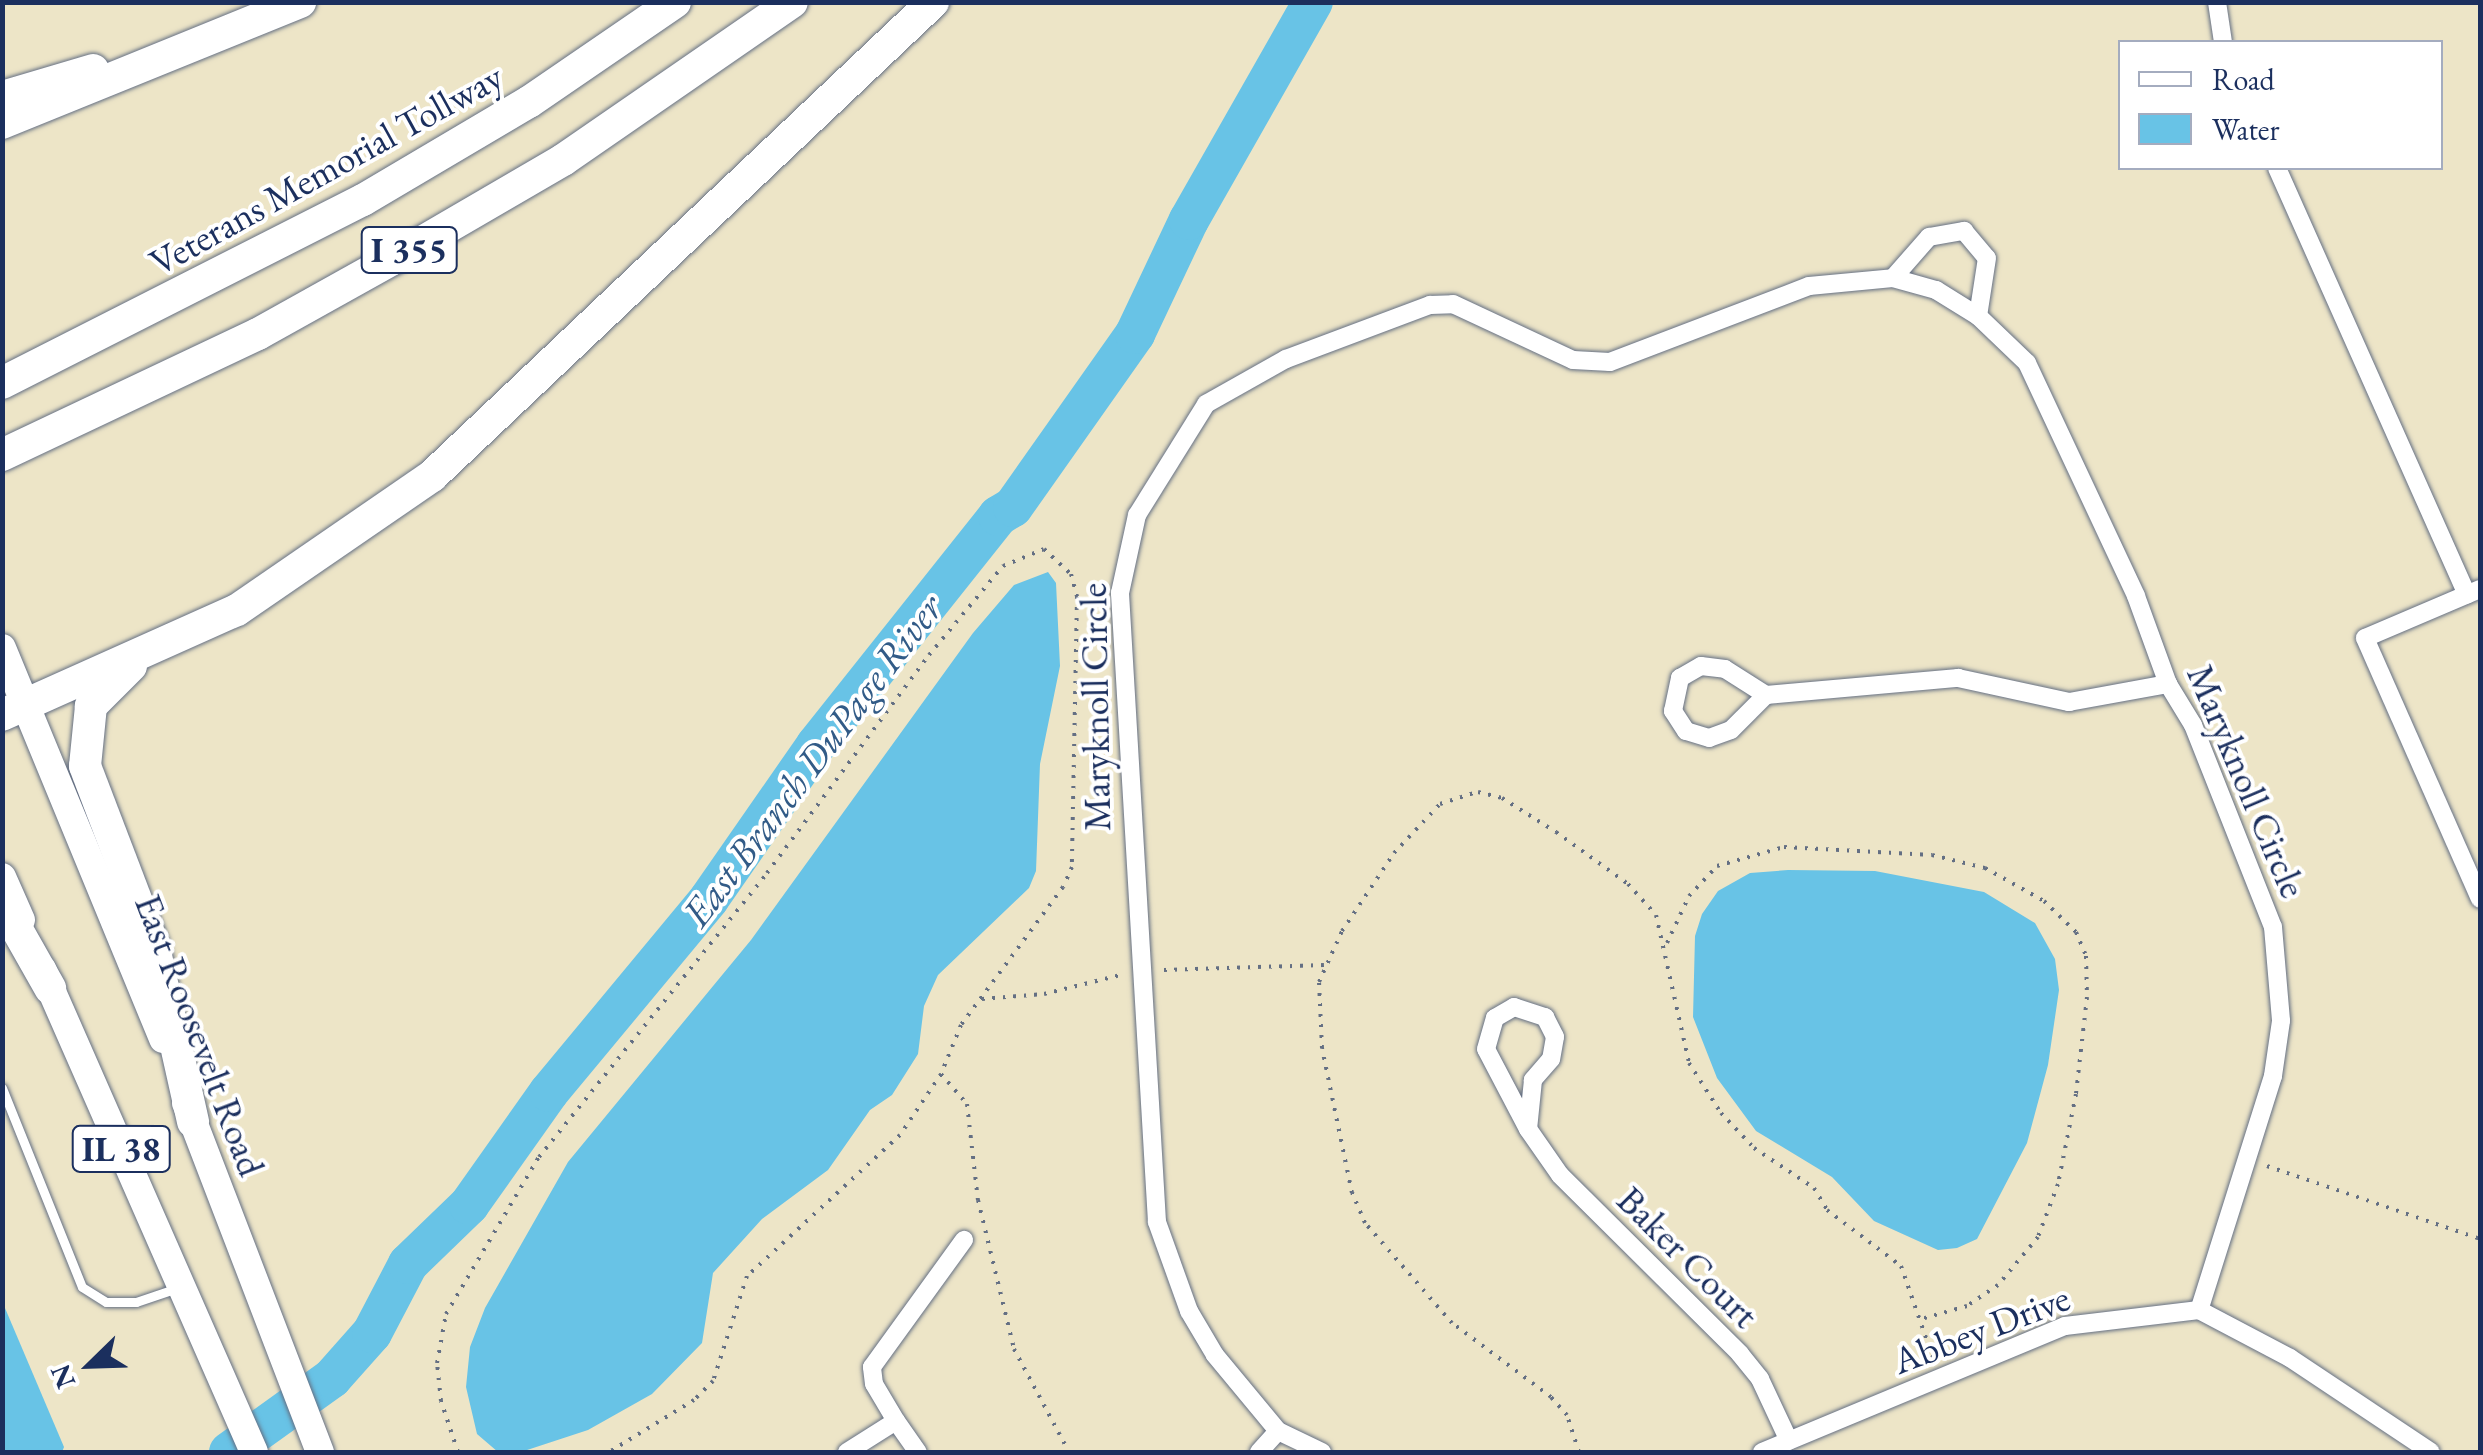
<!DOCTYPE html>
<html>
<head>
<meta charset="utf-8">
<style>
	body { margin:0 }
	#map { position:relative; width:2483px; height:1455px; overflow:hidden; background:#ede5c7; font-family:"EB Garamond",serif }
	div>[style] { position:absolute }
	.water>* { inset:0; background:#68c3e6 }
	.river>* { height:40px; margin:-20px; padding:0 20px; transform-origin:20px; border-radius:20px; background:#68c3e6 }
	.path>* { height:4px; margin-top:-2px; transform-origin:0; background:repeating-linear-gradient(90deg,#646f83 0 2.5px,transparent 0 10.5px) }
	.roads { filter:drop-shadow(0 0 2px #646f83) drop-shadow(0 0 2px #646f83) }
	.service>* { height:9px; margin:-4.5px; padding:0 4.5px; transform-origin:4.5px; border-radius:4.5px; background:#fff }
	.minor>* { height:18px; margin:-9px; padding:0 9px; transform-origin:9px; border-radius:9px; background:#fff }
	.primary>* { height:28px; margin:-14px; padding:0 14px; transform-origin:14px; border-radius:14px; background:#fff }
	.motorway>* { height:32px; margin:-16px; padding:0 16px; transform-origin:16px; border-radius:16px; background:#fff }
	span { translate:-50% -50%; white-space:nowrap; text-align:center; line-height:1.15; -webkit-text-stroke:8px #fff; paint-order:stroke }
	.shield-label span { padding:2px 8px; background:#fff; border:2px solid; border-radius:8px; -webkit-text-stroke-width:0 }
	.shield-label { font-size:35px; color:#1b2f5e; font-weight:700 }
	.street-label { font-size:38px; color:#1b2f5e }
	.water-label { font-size:40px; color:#325b87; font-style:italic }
	.frame { position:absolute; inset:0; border:5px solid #1b2f5e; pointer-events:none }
	.legend { position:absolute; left:2118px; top:40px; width:325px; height:130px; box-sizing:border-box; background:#fff; border:2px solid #a4acbf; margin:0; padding:12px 18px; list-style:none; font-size:30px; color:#1b2f5e }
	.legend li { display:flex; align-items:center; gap:20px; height:50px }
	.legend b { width:50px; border:2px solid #a4acbf }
	.north { position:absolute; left:40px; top:1315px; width:100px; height:100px; -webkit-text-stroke:8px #fff; paint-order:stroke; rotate:247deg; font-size:28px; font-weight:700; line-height:40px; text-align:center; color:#1b2f5e }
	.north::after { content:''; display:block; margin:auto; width:35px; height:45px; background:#1b2f5e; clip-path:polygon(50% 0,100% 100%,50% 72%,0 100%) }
</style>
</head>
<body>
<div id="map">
	<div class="water">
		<i style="clip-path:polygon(1048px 572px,1056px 583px,1060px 666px,1040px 764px,1036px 871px,1029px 888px,938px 975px,924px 1006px,918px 1054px,892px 1095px,870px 1110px,828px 1170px,762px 1219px,713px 1273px,702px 1343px,652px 1394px,588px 1430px,521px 1452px,498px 1452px,477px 1434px,466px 1387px,470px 1347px,485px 1308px,568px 1162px,751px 940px,973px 633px,1014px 585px)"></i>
		<i style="clip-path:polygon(1788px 870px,1875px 871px,1984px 892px,2035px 923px,2055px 959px,2059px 990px,2048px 1065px,2027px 1143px,1977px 1239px,1957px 1248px,1938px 1250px,1874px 1221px,1832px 1177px,1756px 1131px,1717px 1078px,1693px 1017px,1695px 936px,1702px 914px,1718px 891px,1750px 873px)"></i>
		<i style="clip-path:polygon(2px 1301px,64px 1447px,62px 1452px,3px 1452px)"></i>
	</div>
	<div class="river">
		<i style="left:229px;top:1452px;width:127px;rotate:-35.7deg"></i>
		<i style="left:332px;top:1378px;width:60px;rotate:-48.4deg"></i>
		<i style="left:372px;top:1333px;width:78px;rotate:-62.4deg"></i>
		<i style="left:408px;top:1264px;width:85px;rotate:-44deg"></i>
		<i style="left:469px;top:1205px;width:138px;rotate:-54.7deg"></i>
		<i style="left:549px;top:1092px;width:251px;rotate:-50.3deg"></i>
		<i style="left:709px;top:899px;width:188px;rotate:-55.2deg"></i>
		<i style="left:816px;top:745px;width:293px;rotate:-51.5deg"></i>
		<i style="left:998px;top:516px;width:17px;rotate:-31deg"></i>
		<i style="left:1013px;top:507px;width:212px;rotate:-54.8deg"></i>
		<i style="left:1135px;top:334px;width:126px;rotate:-64.7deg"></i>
		<i style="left:1189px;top:220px;width:251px;rotate:-60.4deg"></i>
	</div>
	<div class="path">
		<i style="left:1667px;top:943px;width:52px;rotate:-64.9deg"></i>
		<i style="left:1689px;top:896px;width:41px;rotate:-47deg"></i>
		<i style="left:1717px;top:866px;width:70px;rotate:-15.8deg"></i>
		<i style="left:1784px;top:847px;width:148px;rotate:3.1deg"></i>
		<i style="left:1932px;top:855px;width:55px;rotate:13.8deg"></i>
		<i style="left:1985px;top:868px;width:68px;rotate:29.2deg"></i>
		<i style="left:2044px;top:901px;width:45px;rotate:44.1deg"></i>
		<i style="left:2076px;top:932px;width:26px;rotate:67deg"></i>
		<i style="left:2086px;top:956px;width:41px;rotate:88.6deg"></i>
		<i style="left:2087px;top:997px;width:98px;rotate:96.5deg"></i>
		<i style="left:2076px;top:1094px;width:92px;rotate:101.3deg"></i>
		<i style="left:2058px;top:1184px;width:57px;rotate:110.7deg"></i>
		<i style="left:2038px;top:1237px;width:62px;rotate:129.8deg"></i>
		<i style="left:1998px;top:1285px;width:37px;rotate:146deg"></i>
		<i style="left:1967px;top:1306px;width:48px;rotate:164.2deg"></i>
		<i style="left:1164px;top:970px;width:160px;rotate:-1.8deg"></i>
		<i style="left:982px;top:999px;width:62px;rotate:-4.6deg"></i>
		<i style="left:1044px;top:994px;width:83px;rotate:-13.9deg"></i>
		<i style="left:941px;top:1074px;width:40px;rotate:49deg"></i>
		<i style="left:967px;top:1104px;width:97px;rotate:83.5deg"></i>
		<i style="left:978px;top:1200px;width:153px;rotate:76.4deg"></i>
		<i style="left:1014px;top:1349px;width:117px;rotate:61.9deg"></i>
		<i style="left:2267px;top:1166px;width:225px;rotate:18.9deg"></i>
		<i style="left:458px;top:1452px;width:54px;rotate:-108.4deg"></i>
		<i style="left:441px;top:1401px;width:38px;rotate:-96deg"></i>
		<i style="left:437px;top:1363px;width:50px;rotate:-79.6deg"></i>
		<i style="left:446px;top:1314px;width:182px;rotate:-59.4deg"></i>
		<i style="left:539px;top:1157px;width:364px;rotate:-51.2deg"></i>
		<i style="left:767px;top:873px;width:272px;rotate:-53.4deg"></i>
		<i style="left:929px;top:655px;width:116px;rotate:-50.3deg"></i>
		<i style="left:1003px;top:566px;width:44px;rotate:-22.5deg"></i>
		<i style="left:1044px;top:549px;width:37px;rotate:43deg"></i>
		<i style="left:1071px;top:574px;width:24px;rotate:75deg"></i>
		<i style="left:1077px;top:597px;width:270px;rotate:91.1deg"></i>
		<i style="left:1072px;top:867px;width:22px;rotate:114deg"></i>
		<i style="left:1063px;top:887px;width:172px;rotate:126.5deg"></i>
		<i style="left:961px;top:1025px;width:53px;rotate:112.2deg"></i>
		<i style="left:941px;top:1074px;width:73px;rotate:123.9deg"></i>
		<i style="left:900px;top:1135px;width:208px;rotate:137.3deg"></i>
		<i style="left:747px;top:1276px;width:110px;rotate:107.9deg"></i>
		<i style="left:713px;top:1381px;width:27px;rotate:135deg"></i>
		<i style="left:694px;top:1400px;width:100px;rotate:148.5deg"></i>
		<i style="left:1579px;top:1452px;width:39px;rotate:-108deg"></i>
		<i style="left:1567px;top:1415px;width:24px;rotate:-132deg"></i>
		<i style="left:1551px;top:1397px;width:124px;rotate:-143.2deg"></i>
		<i style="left:1452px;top:1323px;width:133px;rotate:-131deg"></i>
		<i style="left:1365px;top:1223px;width:33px;rotate:-113deg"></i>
		<i style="left:1352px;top:1193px;width:148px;rotate:-101.7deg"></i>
		<i style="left:1322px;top:1048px;width:66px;rotate:-92.6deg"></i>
		<i style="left:1319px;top:982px;width:56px;rotate:-65.7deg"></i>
		<i style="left:1342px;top:931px;width:94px;rotate:-56.3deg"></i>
		<i style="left:1394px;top:853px;width:67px;rotate:-46.8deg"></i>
		<i style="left:1440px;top:804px;width:40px;rotate:-18deg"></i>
		<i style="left:1478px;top:792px;width:25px;rotate:14deg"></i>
		<i style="left:1502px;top:798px;width:64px;rotate:32.2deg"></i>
		<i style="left:1556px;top:832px;width:89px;rotate:35.8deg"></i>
		<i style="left:1628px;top:884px;width:42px;rotate:47.9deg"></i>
		<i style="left:1656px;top:915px;width:152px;rotate:77.4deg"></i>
		<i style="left:1689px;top:1063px;width:59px;rotate:57.4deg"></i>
		<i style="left:1721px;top:1113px;width:48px;rotate:46.7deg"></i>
		<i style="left:1754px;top:1148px;width:72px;rotate:33.7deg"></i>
		<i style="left:1814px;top:1188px;width:26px;rotate:59deg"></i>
		<i style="left:1827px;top:1210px;width:93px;rotate:37.1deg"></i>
		<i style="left:1901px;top:1266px;width:97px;rotate:70.8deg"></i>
	</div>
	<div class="roads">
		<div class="service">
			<i style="left:2px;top:1088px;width:214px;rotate:68.1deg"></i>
			<i style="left:82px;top:1287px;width:28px;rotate:32deg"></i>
			<i style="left:106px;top:1302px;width:30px"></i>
			<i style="left:136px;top:1302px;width:46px;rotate:-18.8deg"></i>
		</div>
		<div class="minor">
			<i style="left:2217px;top:2px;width:40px;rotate:81.5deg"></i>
			<i style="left:2277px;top:168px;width:467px;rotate:66deg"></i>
			<i style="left:1893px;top:278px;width:55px;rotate:-48.7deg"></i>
			<i style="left:1929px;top:237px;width:36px;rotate:-10deg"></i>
			<i style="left:1964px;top:231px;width:35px;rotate:50deg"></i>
			<i style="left:1987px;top:258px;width:59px;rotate:98.8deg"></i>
			<i style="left:2480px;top:589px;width:125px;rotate:156.9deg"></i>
			<i style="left:2365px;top:638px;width:285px;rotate:66.2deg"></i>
			<i style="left:1766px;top:695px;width:49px;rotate:135deg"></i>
			<i style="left:1731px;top:730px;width:23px;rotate:160deg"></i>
			<i style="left:1709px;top:738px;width:24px;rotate:-163deg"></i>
			<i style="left:1686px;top:731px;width:24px;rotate:-123deg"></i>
			<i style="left:1673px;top:711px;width:34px;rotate:-78deg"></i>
			<i style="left:1680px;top:678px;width:24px;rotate:-30deg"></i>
			<i style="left:1701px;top:666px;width:24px;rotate:7deg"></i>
			<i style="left:1725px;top:669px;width:49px;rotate:32.4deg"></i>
			<i style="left:1766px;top:695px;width:193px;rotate:-5.1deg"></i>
			<i style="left:1958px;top:678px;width:114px;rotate:12.2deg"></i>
			<i style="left:2069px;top:702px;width:101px;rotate:-10.3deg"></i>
			<i style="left:1528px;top:1129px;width:90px;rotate:-117.7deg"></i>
			<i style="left:1486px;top:1049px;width:32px;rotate:-74deg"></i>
			<i style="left:1495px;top:1018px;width:22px;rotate:-30deg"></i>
			<i style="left:1514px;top:1007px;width:33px;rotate:18deg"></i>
			<i style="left:1545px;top:1017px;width:22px;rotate:63deg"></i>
			<i style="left:1555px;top:1037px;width:22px;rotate:100deg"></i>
			<i style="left:1551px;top:1059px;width:28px;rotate:131deg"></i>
			<i style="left:1533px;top:1080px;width:49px;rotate:95.8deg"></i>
			<i style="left:1528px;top:1129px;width:56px;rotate:55.2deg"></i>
			<i style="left:1560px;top:1175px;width:254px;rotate:44.8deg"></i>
			<i style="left:1740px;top:1354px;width:32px;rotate:51deg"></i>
			<i style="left:1760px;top:1379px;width:68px;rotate:64.9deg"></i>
			<i style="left:896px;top:1421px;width:43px;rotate:-120.7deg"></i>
			<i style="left:874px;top:1384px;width:17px;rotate:-97deg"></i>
			<i style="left:872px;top:1367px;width:157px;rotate:-54.1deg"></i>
			<i style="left:847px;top:1452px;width:58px;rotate:-32.3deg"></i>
			<i style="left:896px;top:1421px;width:38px;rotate:55deg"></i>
			<i style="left:1259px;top:1452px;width:28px;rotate:-48deg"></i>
			<i style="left:1322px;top:1452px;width:49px;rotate:-154.5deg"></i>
			<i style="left:1278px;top:1431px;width:99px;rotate:-129.7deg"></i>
			<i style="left:1215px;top:1355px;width:51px;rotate:-120.6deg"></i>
			<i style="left:1189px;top:1311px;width:95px;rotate:-109.8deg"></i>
			<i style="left:1157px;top:1222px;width:630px;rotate:-93.37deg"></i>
			<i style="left:1120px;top:593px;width:80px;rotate:-77.7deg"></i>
			<i style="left:1137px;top:515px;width:131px;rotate:-58.1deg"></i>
			<i style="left:1206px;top:404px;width:92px;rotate:-29.4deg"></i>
			<i style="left:1286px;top:359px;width:154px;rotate:-20.6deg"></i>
			<i style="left:1430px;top:305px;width:23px;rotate:-2deg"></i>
			<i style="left:1453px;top:304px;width:132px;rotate:25deg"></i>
			<i style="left:1573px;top:360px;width:37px;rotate:3deg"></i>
			<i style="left:1610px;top:362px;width:213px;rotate:-20.9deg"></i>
			<i style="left:1809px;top:286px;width:84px;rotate:-5.4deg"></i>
			<i style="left:1893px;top:278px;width:45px;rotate:15.6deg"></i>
			<i style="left:1936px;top:290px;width:49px;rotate:31.8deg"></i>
			<i style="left:1978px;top:316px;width:68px;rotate:43.8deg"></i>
			<i style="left:2027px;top:363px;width:257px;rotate:64.9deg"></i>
			<i style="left:2136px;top:596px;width:94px;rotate:70deg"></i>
			<i style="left:2168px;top:684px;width:48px;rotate:58.6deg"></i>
			<i style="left:2193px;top:725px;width:217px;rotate:68.4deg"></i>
			<i style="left:2273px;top:927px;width:94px;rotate:85.1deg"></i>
			<i style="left:2281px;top:1021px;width:56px;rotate:98.3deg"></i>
			<i style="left:2273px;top:1076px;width:245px;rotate:107.5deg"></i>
			<i style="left:1762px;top:1452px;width:328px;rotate:-22.6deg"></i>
			<i style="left:2065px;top:1326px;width:135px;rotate:-6.8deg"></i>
			<i style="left:2199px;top:1310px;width:103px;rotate:27.8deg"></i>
			<i style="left:2290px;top:1358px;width:169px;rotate:33.7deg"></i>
		</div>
		<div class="primary">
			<i style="left:2px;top:648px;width:423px;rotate:67.6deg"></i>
			<i style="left:2px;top:877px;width:47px;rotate:66.2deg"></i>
			<i style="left:42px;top:969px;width:527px;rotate:66.3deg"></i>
			<i style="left:186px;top:1103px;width:374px;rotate:69deg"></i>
		</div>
		<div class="motorway">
			<i style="left:2px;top:97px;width:95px;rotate:-16.5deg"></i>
			<i style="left:2px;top:123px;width:322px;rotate:-22.1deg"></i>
			<i style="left:2px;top:383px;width:405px;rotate:-26.9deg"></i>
			<i style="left:363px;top:200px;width:193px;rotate:-30.6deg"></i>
			<i style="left:529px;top:102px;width:177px;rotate:-34.4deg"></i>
			<i style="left:2px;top:455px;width:283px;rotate:-25.3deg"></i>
			<i style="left:258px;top:334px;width:154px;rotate:-29.1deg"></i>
			<i style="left:393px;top:259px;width:197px;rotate:-30.2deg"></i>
			<i style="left:563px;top:160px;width:278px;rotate:-34.6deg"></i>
			<i style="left:131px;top:666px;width:57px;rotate:135deg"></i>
			<i style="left:91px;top:706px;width:60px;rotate:95.7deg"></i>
			<i style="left:85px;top:766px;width:194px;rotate:69.1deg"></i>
			<i style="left:154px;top:947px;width:179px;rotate:77.4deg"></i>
			<i style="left:2px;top:715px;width:257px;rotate:-24.1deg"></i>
			<i style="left:237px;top:610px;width:237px;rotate:-34.5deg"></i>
			<i style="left:432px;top:476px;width:690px;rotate:-43.41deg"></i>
			<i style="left:2px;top:903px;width:98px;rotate:60.5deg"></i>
		</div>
	</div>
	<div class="shield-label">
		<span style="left:409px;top:250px">I 355</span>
		<span style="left:121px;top:1149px">IL 38</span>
	</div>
	<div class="street-label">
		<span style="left:326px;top:169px;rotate:-29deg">Veterans Memorial Tollway</span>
		<span style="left:1095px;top:707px;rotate:-91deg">Maryknoll Circle</span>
		<span style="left:2247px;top:781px;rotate:67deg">Maryknoll Circle</span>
		<span style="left:200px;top:1035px;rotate:69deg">East Roosevelt Road</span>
		<span style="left:1688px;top:1257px;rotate:45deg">Baker Court</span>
		<span style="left:1981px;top:1329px;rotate:-21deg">Abbey Drive</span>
	</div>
	<div class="water-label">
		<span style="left:812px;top:760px;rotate:-53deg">East Branch DuPage River</span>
	</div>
	<div class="frame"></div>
	<ul class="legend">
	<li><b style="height:12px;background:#fff"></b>Road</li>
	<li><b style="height:28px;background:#68c3e6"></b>Water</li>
	</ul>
	<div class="north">N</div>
</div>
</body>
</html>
